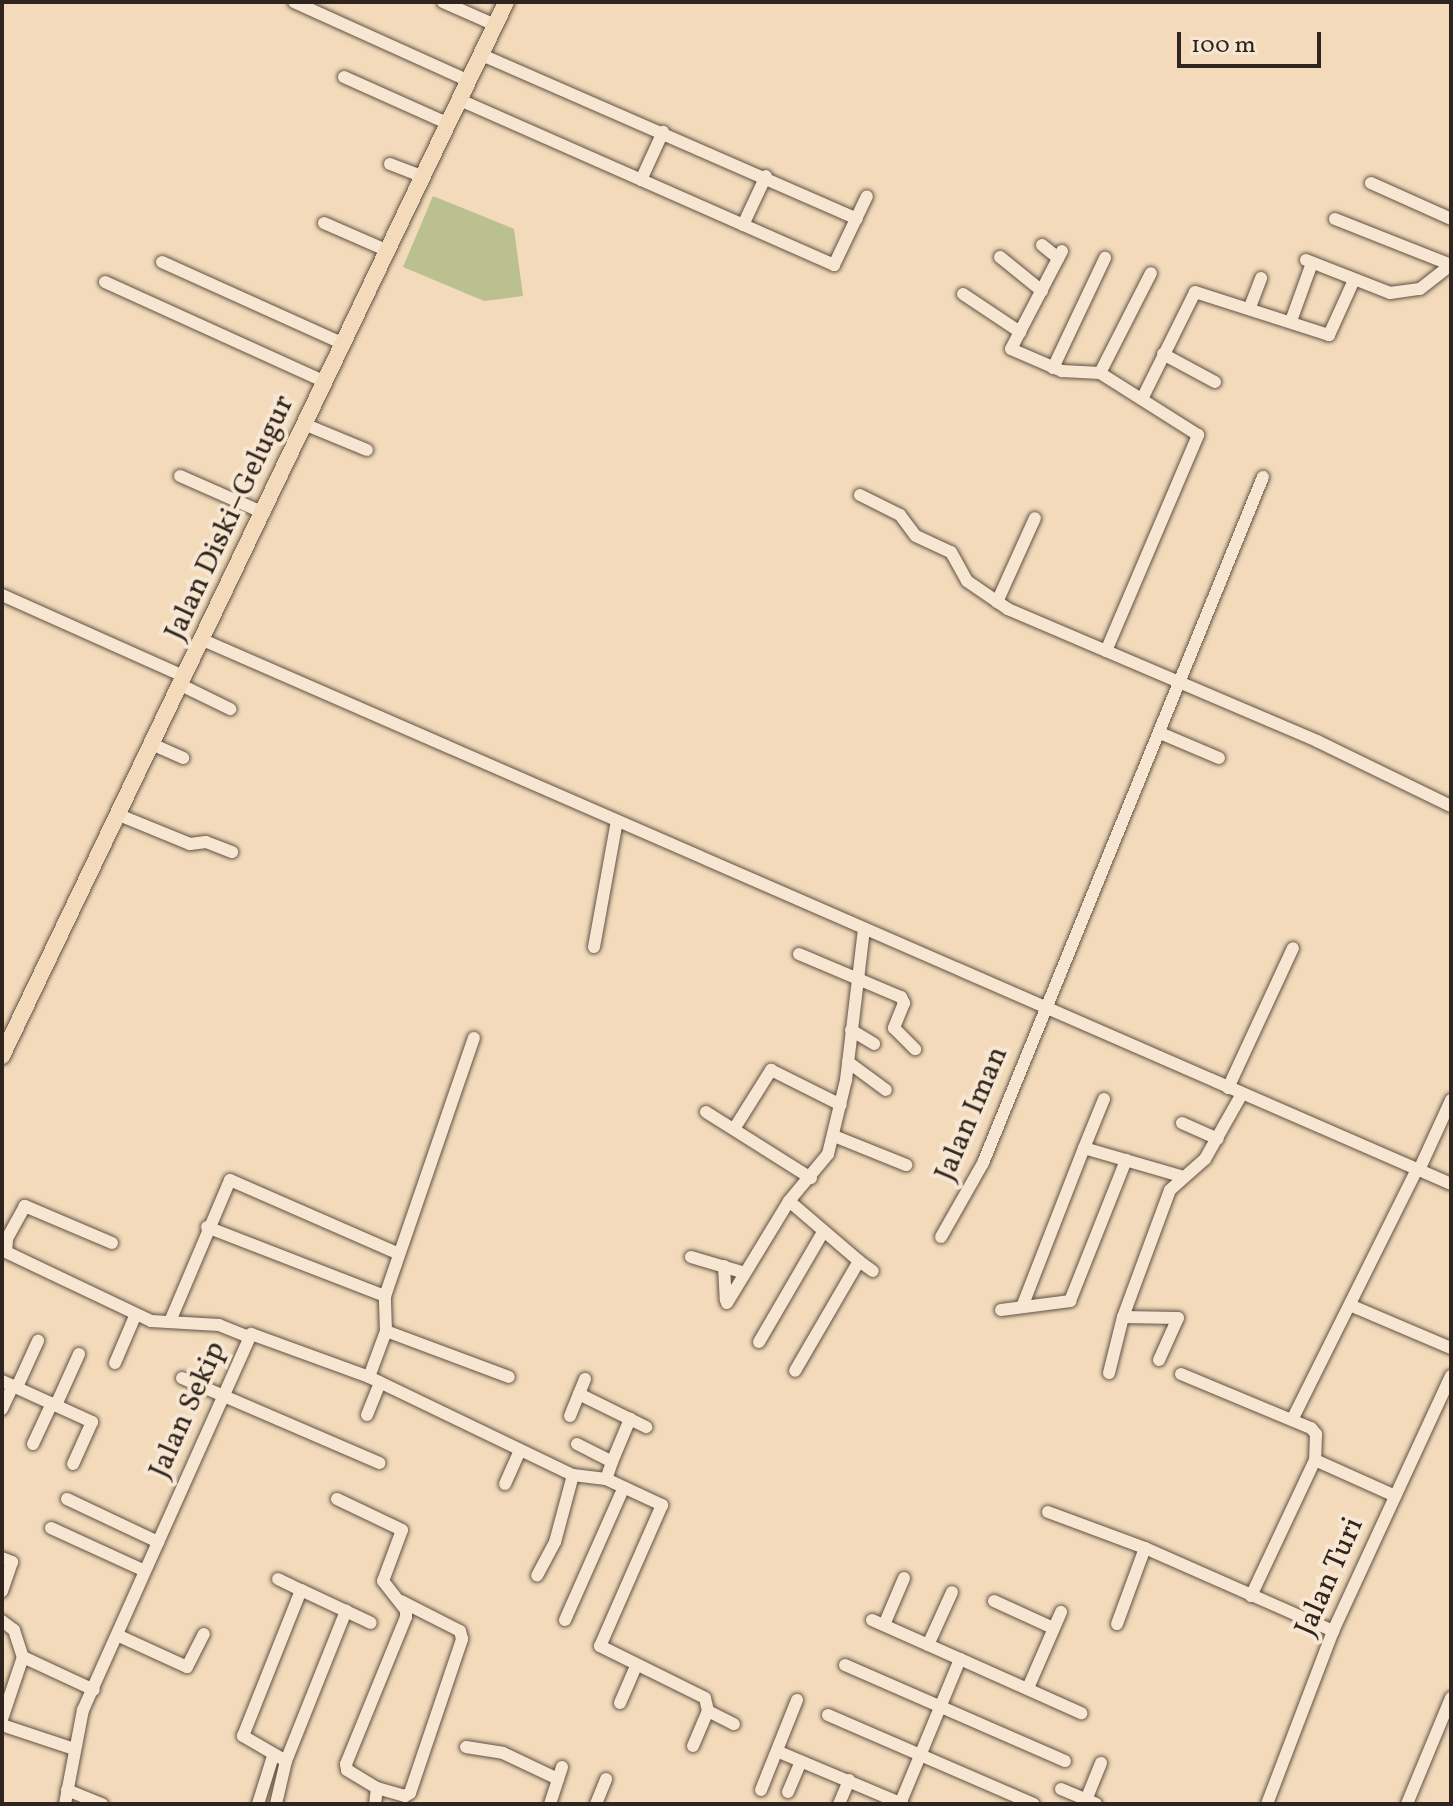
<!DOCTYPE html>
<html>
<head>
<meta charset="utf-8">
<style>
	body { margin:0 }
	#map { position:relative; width:1453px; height:1806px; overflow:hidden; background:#f2daba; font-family:Vollkorn,serif }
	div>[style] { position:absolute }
	.green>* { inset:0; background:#bac090 }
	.roads { filter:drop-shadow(0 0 2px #605245) drop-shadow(0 0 2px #605245) }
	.minor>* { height:12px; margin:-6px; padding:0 6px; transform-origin:6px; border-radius:6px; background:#f7e7d2 }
	.major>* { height:16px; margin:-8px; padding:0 8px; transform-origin:8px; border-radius:8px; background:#f2daba }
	span { translate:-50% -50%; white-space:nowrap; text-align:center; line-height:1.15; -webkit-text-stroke:8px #f7e7d2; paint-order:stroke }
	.street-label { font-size:30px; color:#30251e }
	.frame { position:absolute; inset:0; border:4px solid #30251e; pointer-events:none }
	.scale { position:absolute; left:1177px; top:32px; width:144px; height:36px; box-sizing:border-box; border:4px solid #30251e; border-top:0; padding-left:10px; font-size:24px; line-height:28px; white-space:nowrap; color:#30251e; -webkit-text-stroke:6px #f7e7d2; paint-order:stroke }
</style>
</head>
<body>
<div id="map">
	<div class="green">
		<i style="clip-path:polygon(433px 196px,514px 229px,523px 296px,484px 301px,403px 267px)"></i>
	</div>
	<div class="roads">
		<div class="minor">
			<i style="left:294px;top:2px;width:192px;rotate:24.3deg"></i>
			<i style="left:443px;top:2px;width:57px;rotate:23.9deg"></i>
			<i style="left:482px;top:55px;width:409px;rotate:23.6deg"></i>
			<i style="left:344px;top:77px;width:115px;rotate:24.1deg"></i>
			<i style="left:460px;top:100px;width:409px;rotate:23.8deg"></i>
			<i style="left:834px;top:265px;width:76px;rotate:-64.4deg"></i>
			<i style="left:390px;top:164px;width:36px;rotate:21deg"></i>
			<i style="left:641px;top:180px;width:53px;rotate:-65.4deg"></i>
			<i style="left:1371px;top:183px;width:88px;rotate:24.2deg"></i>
			<i style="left:1335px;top:219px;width:125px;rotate:21.6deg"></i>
			<i style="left:324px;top:223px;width:70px;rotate:23.6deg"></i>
			<i style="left:743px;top:225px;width:54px;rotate:-64.9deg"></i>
			<i style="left:1042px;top:245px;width:21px;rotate:39deg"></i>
			<i style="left:1062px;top:251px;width:110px;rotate:117.5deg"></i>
			<i style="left:1011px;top:349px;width:56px;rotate:23.3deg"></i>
			<i style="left:1062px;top:371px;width:38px;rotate:3deg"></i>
			<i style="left:1000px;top:257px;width:54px;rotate:39deg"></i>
			<i style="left:1306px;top:260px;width:90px;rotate:21.4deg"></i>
			<i style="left:1390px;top:293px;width:30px;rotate:-8deg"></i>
			<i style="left:1420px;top:289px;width:39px;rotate:-38deg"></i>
			<i style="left:162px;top:262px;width:200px;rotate:24.3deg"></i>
			<i style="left:105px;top:282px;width:242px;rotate:24.4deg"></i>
			<i style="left:963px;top:294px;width:69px;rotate:33.7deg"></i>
			<i style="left:1250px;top:307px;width:31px;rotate:-69deg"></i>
			<i style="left:1291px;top:321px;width:62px;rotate:-70.1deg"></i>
			<i style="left:1163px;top:354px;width:59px;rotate:28.3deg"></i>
			<i style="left:1053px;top:368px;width:122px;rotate:-64.7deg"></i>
			<i style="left:1142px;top:399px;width:119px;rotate:-63.6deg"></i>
			<i style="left:1195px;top:292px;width:141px;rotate:17.8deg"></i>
			<i style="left:1329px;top:335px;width:60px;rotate:-65.6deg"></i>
			<i style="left:304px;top:424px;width:68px;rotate:22.4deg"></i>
			<i style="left:180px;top:476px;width:92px;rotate:23.8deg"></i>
			<i style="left:860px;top:495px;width:45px;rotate:26.6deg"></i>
			<i style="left:900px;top:515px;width:26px;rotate:53deg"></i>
			<i style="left:916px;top:536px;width:38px;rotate:25deg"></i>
			<i style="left:951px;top:552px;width:33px;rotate:61deg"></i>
			<i style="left:967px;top:581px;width:50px;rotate:34.3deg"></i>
			<i style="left:1008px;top:609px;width:336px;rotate:23.1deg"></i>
			<i style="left:1317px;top:741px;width:149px;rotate:25.9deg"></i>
			<i style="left:2px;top:595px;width:201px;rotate:24.1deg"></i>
			<i style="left:997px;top:602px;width:92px;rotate:-65.7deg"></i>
			<i style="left:203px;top:640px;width:1361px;rotate:23.55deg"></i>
			<i style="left:1106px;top:651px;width:235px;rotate:-66.9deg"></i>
			<i style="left:1198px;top:435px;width:116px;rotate:-147.7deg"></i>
			<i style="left:1100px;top:373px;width:112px;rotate:-63deg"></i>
			<i style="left:181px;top:685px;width:55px;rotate:26.1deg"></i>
			<i style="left:1160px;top:733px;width:64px;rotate:23deg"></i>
			<i style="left:154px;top:745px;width:32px;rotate:24deg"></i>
			<i style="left:119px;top:815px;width:77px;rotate:22.2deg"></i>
			<i style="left:190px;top:844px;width:16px;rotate:-7deg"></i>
			<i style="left:206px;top:842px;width:28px;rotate:21deg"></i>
			<i style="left:594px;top:947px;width:128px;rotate:-79.7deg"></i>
			<i style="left:799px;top:954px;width:111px;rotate:22.9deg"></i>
			<i style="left:901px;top:997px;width:7px;rotate:63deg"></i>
			<i style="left:904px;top:1003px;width:27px;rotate:112deg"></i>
			<i style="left:894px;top:1028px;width:30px;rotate:45deg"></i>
			<i style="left:851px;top:1030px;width:27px;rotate:31deg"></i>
			<i style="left:848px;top:1062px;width:47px;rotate:36.4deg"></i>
			<i style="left:1228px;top:1088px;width:154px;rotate:-65.1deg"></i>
			<i style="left:1104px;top:1099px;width:53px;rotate:112.2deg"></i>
			<i style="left:1084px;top:1148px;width:104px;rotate:16.2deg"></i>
			<i style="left:706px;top:1112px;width:124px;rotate:32.2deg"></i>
			<i style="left:1182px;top:1123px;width:39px;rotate:24deg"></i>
			<i style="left:734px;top:1129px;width:70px;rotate:-57.9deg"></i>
			<i style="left:771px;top:1070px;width:78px;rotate:26.6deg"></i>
			<i style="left:834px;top:1136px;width:78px;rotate:21.9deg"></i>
			<i style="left:1419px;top:1170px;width:77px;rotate:-65.4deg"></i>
			<i style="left:789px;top:1201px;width:92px;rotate:40.6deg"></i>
			<i style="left:859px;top:1261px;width:127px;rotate:120.2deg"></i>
			<i style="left:207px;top:1227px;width:191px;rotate:21.2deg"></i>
			<i style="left:941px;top:1237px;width:85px;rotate:-60.4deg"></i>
			<i style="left:983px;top:1163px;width:741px;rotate:-67.8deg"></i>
			<i style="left:112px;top:1243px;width:95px;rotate:-157deg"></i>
			<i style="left:25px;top:1206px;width:38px;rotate:119deg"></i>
			<i style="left:7px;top:1239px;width:13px;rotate:94deg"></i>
			<i style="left:6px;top:1252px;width:161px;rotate:25.4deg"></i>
			<i style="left:151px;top:1321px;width:68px;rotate:3.4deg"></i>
			<i style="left:219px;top:1325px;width:32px;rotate:22deg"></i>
			<i style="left:691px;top:1257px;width:53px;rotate:16.4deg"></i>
			<i style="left:859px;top:1261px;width:17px;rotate:36deg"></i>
			<i style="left:724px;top:1266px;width:34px;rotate:87deg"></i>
			<i style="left:727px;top:1303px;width:119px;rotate:-58.7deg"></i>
			<i style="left:789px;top:1201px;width:61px;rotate:-50.3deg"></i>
			<i style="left:828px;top:1154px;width:76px;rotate:-76.3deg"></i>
			<i style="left:846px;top:1080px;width:152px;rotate:-83.2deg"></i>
			<i style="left:1350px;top:1305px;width:110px;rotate:23.1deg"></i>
			<i style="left:1022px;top:1307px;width:171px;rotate:-68.7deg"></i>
			<i style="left:1001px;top:1310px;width:70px;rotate:-7.4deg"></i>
			<i style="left:1070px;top:1301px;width:152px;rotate:-68.3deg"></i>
			<i style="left:171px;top:1319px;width:151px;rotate:-67deg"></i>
			<i style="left:230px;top:1180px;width:184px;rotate:23.6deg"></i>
			<i style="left:386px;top:1331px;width:131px;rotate:20.5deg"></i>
			<i style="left:759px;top:1342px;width:127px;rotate:-59.8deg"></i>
			<i style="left:1159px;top:1360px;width:46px;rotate:-65.7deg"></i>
			<i style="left:1178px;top:1318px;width:55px;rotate:-179deg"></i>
			<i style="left:1123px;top:1317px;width:135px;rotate:-69.7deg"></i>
			<i style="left:1170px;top:1190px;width:47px;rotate:-41.5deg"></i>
			<i style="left:1205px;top:1159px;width:75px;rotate:-60.4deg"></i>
			<i style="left:115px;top:1363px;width:51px;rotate:-66.9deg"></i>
			<i style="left:1109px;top:1373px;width:58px;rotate:-76deg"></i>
			<i style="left:1181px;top:1374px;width:141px;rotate:22.6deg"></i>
			<i style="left:1311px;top:1428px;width:8px;rotate:50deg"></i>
			<i style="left:1316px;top:1434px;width:26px;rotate:92deg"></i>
			<i style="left:1315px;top:1460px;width:88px;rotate:24.2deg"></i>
			<i style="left:369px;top:1377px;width:49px;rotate:-69.7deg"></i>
			<i style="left:386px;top:1331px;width:35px;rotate:-92deg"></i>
			<i style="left:385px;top:1296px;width:273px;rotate:-71deg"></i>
			<i style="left:182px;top:1378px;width:215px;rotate:23.3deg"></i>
			<i style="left:2px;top:1381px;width:99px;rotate:24.5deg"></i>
			<i style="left:92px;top:1422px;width:46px;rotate:114.3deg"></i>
			<i style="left:17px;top:1387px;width:51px;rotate:-65.5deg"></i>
			<i style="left:579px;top:1394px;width:75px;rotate:26.2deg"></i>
			<i style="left:56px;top:1405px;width:56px;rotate:-65.7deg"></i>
			<i style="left:2px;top:1409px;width:26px;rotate:-65deg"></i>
			<i style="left:367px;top:1415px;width:35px;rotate:-68deg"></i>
			<i style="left:570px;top:1416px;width:40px;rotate:-68deg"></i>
			<i style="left:1292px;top:1420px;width:280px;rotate:-63.5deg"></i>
			<i style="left:33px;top:1444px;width:45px;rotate:-65.1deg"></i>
			<i style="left:577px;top:1444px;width:39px;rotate:27deg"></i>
			<i style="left:612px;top:1462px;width:18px;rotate:109deg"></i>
			<i style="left:612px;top:1462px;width:47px;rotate:-67.3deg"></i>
			<i style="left:573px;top:1475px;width:33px;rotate:7deg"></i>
			<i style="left:606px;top:1479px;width:62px;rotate:24.9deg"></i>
			<i style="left:662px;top:1505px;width:154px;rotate:113.7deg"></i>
			<i style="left:600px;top:1646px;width:117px;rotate:26.3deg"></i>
			<i style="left:705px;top:1698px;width:13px;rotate:77deg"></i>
			<i style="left:708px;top:1711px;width:29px;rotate:27deg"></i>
			<i style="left:505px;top:1484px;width:37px;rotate:-66deg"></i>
			<i style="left:67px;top:1499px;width:101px;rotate:25.3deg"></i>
			<i style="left:337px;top:1499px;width:72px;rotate:25.5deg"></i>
			<i style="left:402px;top:1530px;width:54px;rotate:110.4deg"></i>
			<i style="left:383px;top:1581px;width:37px;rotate:52deg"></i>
			<i style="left:406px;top:1610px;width:7px;rotate:90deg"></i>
			<i style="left:406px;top:1617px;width:159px;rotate:112.2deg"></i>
			<i style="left:346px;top:1764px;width:6px;rotate:81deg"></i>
			<i style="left:347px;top:1770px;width:35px;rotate:31deg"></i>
			<i style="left:377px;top:1788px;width:16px;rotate:97deg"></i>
			<i style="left:1048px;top:1512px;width:103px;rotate:20.4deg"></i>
			<i style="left:51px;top:1528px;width:103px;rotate:24.6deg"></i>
			<i style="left:2px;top:1558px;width:11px;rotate:22deg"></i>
			<i style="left:12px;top:1562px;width:31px;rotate:109deg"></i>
			<i style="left:278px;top:1579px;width:25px;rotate:26deg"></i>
			<i style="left:1251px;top:1596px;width:150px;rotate:-64.8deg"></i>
			<i style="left:994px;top:1601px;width:65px;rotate:24.6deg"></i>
			<i style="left:565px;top:1620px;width:145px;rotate:-66.1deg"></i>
			<i style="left:872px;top:1620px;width:96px;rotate:23.9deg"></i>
			<i style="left:2px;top:1621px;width:15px;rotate:37deg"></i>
			<i style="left:14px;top:1630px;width:28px;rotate:72deg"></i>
			<i style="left:23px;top:1657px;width:78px;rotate:24.9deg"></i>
			<i style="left:1117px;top:1624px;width:81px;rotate:-69.8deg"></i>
			<i style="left:1145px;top:1548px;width:206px;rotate:23.8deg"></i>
			<i style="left:884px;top:1625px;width:51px;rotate:-66.9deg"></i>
			<i style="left:117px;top:1635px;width:77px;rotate:24.6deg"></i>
			<i style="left:187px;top:1667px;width:37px;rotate:-63deg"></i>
			<i style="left:928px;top:1645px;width:58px;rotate:-65.6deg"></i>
			<i style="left:845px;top:1665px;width:240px;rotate:23.6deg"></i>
			<i style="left:1028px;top:1688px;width:83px;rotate:-66.5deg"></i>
			<i style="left:620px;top:1703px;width:40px;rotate:-66.6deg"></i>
			<i style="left:828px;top:1715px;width:224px;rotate:23.4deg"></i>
			<i style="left:2px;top:1719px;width:65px;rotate:-71.3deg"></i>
			<i style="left:2px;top:1725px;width:76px;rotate:18.4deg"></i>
			<i style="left:693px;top:1746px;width:38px;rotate:-67deg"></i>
			<i style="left:466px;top:1747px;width:37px;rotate:9deg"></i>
			<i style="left:503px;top:1753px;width:61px;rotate:25.3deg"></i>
			<i style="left:779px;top:1752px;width:134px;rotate:22.8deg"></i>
			<i style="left:286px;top:1761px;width:50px;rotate:-149.8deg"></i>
			<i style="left:243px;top:1736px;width:157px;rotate:-68.3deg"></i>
			<i style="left:301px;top:1590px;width:77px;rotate:25.2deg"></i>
			<i style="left:377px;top:1788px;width:29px;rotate:16deg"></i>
			<i style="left:405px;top:1796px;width:6px;rotate:-31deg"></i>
			<i style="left:410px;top:1793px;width:163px;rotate:-71.3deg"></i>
			<i style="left:462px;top:1639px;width:8px;rotate:-104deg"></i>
			<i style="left:460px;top:1631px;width:66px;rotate:-153deg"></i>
			<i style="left:1061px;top:1789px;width:38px;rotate:23deg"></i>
			<i style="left:67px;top:1790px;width:38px;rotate:22deg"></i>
			<i style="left:761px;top:1790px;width:97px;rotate:-68.2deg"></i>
			<i style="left:788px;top:1792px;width:33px;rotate:-67deg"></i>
			<i style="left:1086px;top:1800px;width:40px;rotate:-68deg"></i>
			<i style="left:65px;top:1804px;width:96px;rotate:-79.2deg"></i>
			<i style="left:83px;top:1710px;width:412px;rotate:-65.9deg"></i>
			<i style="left:251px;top:1334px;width:126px;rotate:20deg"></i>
			<i style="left:369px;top:1377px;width:226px;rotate:25.7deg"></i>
			<i style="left:573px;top:1475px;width:69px;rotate:105deg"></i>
			<i style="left:555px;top:1542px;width:38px;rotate:118deg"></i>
			<i style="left:258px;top:1804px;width:50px;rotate:-72.6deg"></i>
			<i style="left:276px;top:1804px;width:44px;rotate:-76.9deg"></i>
			<i style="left:286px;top:1761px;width:162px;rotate:-68.2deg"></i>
			<i style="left:550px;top:1804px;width:39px;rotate:-72deg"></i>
			<i style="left:596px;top:1804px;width:27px;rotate:-68deg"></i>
			<i style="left:839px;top:1804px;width:26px;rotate:-67deg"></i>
			<i style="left:900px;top:1804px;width:157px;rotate:-67.5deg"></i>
			<i style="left:960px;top:1659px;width:133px;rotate:24.1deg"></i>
			<i style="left:1267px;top:1804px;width:185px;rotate:-69.1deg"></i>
			<i style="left:1333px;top:1631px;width:281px;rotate:-65.2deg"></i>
			<i style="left:1407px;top:1804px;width:115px;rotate:-67.5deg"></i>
		</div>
		<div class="major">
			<i style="left:2px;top:1056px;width:1168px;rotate:-64.44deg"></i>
		</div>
	</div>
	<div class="street-label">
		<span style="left:230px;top:518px;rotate:-65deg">Jalan Diski–Gelugur</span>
		<span style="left:972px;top:1114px;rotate:-67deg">Jalan Iman</span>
		<span style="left:188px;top:1410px;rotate:-66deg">Jalan Sekip</span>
		<span style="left:1330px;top:1577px;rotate:-66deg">Jalan Turi</span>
	</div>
	<div class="frame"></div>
	<div class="scale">100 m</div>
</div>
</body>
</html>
